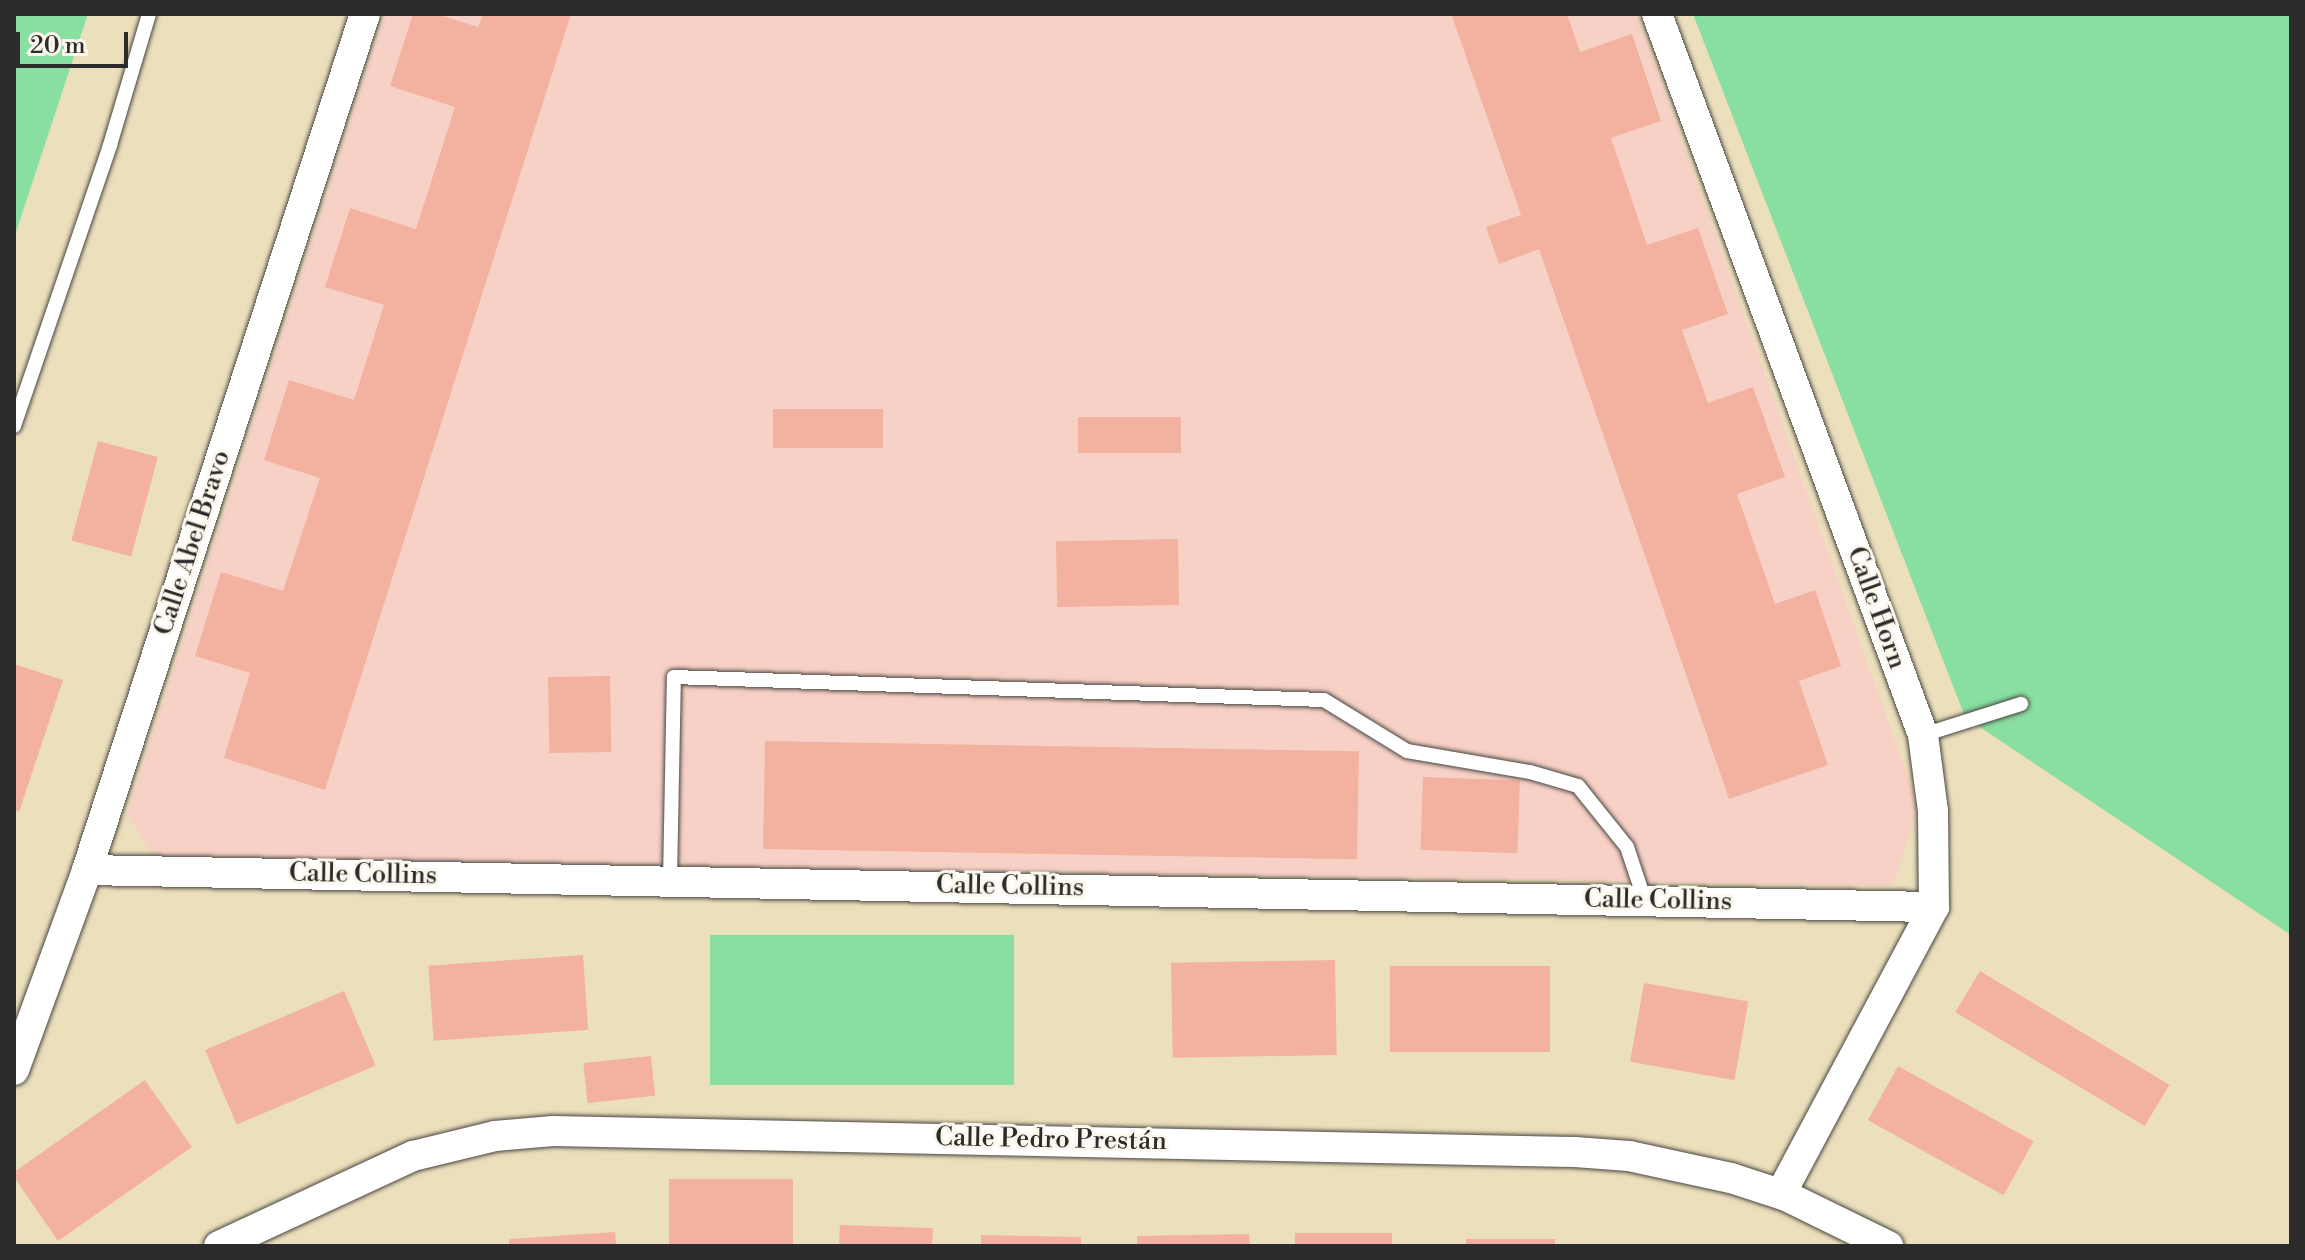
<!DOCTYPE html>
<html>
<head>
<meta charset="utf-8">
<style>
	body { margin:0 }
	#map { position:relative; width:2305px; height:1260px; overflow:hidden; background:#ecdfbc; font-family:"Libre Bodoni",serif }
	div>[style] { position:absolute }
	.built>* { inset:0; background:#f7d1c6 }
	.green>* { inset:0; background:#89dea1; transform-origin:0 0 }
	.building>* { inset:0; background:#f3b29f; transform-origin:0 0 }
	.roads { filter:drop-shadow(0 0 2px #484641) drop-shadow(0 0 2px #484641) }
	.lane>* { height:14px; margin:-7px; padding:0 7px; transform-origin:7px; border-radius:7px; background:#fff }
	.street>* { height:30px; margin:-15px; padding:0 15px; transform-origin:15px; border-radius:15px; background:#fff }
	span { translate:-50% -50%; white-space:nowrap; text-align:center; line-height:1.15; -webkit-text-stroke:6px #fbf7ec; paint-order:stroke }
	.street-label { font-size:26px; color:#2b2b2b }
	.frame { position:absolute; inset:0; border:16px solid #2b2b2b; pointer-events:none }
	.scale { position:absolute; left:16px; top:32px; width:112px; height:36px; box-sizing:border-box; border:4px solid #2b2b2b; border-top:0; padding-left:10px; font-size:24px; line-height:28px; white-space:nowrap; color:#2b2b2b; -webkit-text-stroke:6px #fbf7ec; paint-order:stroke }
</style>
</head>
<body>
<div id="map">
	<div class="built">
		<i style="clip-path:polygon(385px 14px,1637px 14px,1918px 806px,1893px 886px,154px 858px,127px 814px)"></i>
	</div>
	<div class="green">
		<i style="clip-path:polygon(14px 14px,88px 14px,14px 238px)"></i>
		<i style="clip-path:polygon(1693px 14px,2291px 14px,2291px 935px,1965px 717px)"></i>
		<i style="left:1014px;top:935px;width:150px;height:304px;rotate:90deg"></i>
	</div>
	<div class="building">
		<i style="clip-path:polygon(413px 14px,436px 14px,478px 27px,483px 14px,571px 14px,325px 790px,224px 758px,250px 673px,195px 656px,221px 572px,283px 591px,320px 478px,264px 460px,289px 380px,354px 400px,384px 305px,325px 287px,350px 208px,416px 229px,455px 107px,390px 86px)"></i>
		<i style="clip-path:polygon(1456px 14px,1567px 14px,1580px 52px,1632px 34px,1661px 121px,1611px 138px,1647px 245px,1698px 228px,1728px 314px,1682px 330px,1708px 403px,1753px 387px,1785px 477px,1737px 494px,1775px 604px,1815px 590px,1841px 666px,1799px 681px,1828px 765px,1729px 799px,1539px 249px,1499px 264px,1486px 227px,1521px 215px,1452px 16px)"></i>
		<i style="left:883px;top:409px;width:39px;height:110px;rotate:90deg"></i>
		<i style="left:1078px;top:417px;width:103px;height:36px"></i>
		<i style="left:98px;top:441px;width:62px;height:103px;rotate:15deg"></i>
		<i style="left:1178px;top:539px;width:66px;height:122px;rotate:89deg"></i>
		<i style="clip-path:polygon(14px 664px,63px 680px,19px 812px,14px 810px)"></i>
		<i style="left:610px;top:676px;width:76px;height:62px;rotate:89deg"></i>
		<i style="left:765px;top:741px;width:594px;height:108px;rotate:1deg"></i>
		<i style="left:1423px;top:777px;width:97px;height:73px;rotate:2deg"></i>
		<i style="left:583px;top:955px;width:75px;height:155px;rotate:86deg"></i>
		<i style="left:1335px;top:960px;width:95px;height:164px;rotate:89deg"></i>
		<i style="left:1550px;top:966px;width:86px;height:160px;rotate:90deg"></i>
		<i style="left:1980px;top:971px;width:221px;height:48px;rotate:31deg"></i>
		<i style="left:1644px;top:983px;width:106px;height:80px;rotate:10deg"></i>
		<i style="left:344px;top:991px;width:81px;height:151px;rotate:67deg"></i>
		<i style="left:651px;top:1056px;width:40px;height:68px;rotate:84deg"></i>
		<i style="left:1898px;top:1066px;width:155px;height:62px;rotate:29deg"></i>
		<i style="clip-path:polygon(145px 1080px,192px 1147px,58px 1241px,14px 1177px,14px 1172px)"></i>
		<i style="left:669px;top:1179px;width:124px;height:67px"></i>
		<i style="clip-path:polygon(840px 1225px,933px 1228px,932px 1246px,839px 1246px)"></i>
		<i style="clip-path:polygon(615px 1232px,616px 1246px,509px 1246px,509px 1239px)"></i>
		<i style="left:1295px;top:1233px;width:97px;height:13px"></i>
		<i style="clip-path:polygon(1249px 1234px,1250px 1246px,1137px 1246px,1137px 1236px)"></i>
		<i style="clip-path:polygon(981px 1235px,1081px 1237px,1081px 1246px,981px 1246px)"></i>
		<i style="left:1466px;top:1239px;width:89px;height:7px"></i>
	</div>
	<div class="roads">
		<div class="lane">
			<i style="left:14px;top:426px;width:297px;rotate:-71.1deg"></i>
			<i style="left:110px;top:145px;width:137px;rotate:-73.4deg"></i>
			<i style="left:1923px;top:735px;width:103px;rotate:-17.6deg"></i>
			<i style="left:670px;top:880px;width:203px;rotate:-88.9deg"></i>
			<i style="left:674px;top:677px;width:650px;rotate:2.03deg"></i>
			<i style="left:1324px;top:700px;width:97px;rotate:31.6deg"></i>
			<i style="left:1407px;top:751px;width:125px;rotate:9.7deg"></i>
			<i style="left:1530px;top:772px;width:50px;rotate:16.3deg"></i>
			<i style="left:1578px;top:786px;width:78px;rotate:51.2deg"></i>
			<i style="left:1627px;top:847px;width:57px;rotate:71.6deg"></i>
		</div>
		<div class="street">
			<i style="left:1657px;top:14px;width:769px;rotate:69.75deg"></i>
			<i style="left:1923px;top:735px;width:77px;rotate:82.5deg"></i>
			<i style="left:1933px;top:811px;width:96px;rotate:89.4deg"></i>
			<i style="left:1934px;top:907px;width:325px;rotate:118.1deg"></i>
			<i style="left:87px;top:870px;width:1847px;rotate:1.15deg"></i>
			<i style="left:14px;top:1070px;width:213px;rotate:-69.9deg"></i>
			<i style="left:87px;top:870px;width:900px;rotate:-72.01deg"></i>
			<i style="left:219px;top:1246px;width:214px;rotate:-24.9deg"></i>
			<i style="left:413px;top:1156px;width:84px;rotate:-13.7deg"></i>
			<i style="left:495px;top:1136px;width:58px;rotate:-4.9deg"></i>
			<i style="left:553px;top:1131px;width:1022px;rotate:1.18deg"></i>
			<i style="left:1575px;top:1152px;width:54px;rotate:4.2deg"></i>
			<i style="left:1629px;top:1156px;width:104px;rotate:12.2deg"></i>
			<i style="left:1731px;top:1178px;width:58px;rotate:18.1deg"></i>
			<i style="left:1786px;top:1196px;width:114px;rotate:26.1deg"></i>
		</div>
	</div>
	<div class="street-label">
		<span style="left:193px;top:543px;rotate:-72deg">Calle Abel Bravo</span>
		<span style="left:1876px;top:608px;rotate:70deg">Calle Horn</span>
		<span style="left:363px;top:875px;rotate:1deg">Calle Collins</span>
		<span style="left:1010px;top:887px;rotate:1deg">Calle Collins</span>
		<span style="left:1658px;top:901px;rotate:1deg">Calle Collins</span>
		<span style="left:1051px;top:1140px;rotate:1deg">Calle Pedro Prestán</span>
	</div>
	<div class="frame"></div>
	<div class="scale">20 m</div>
</div>
</body>
</html>
